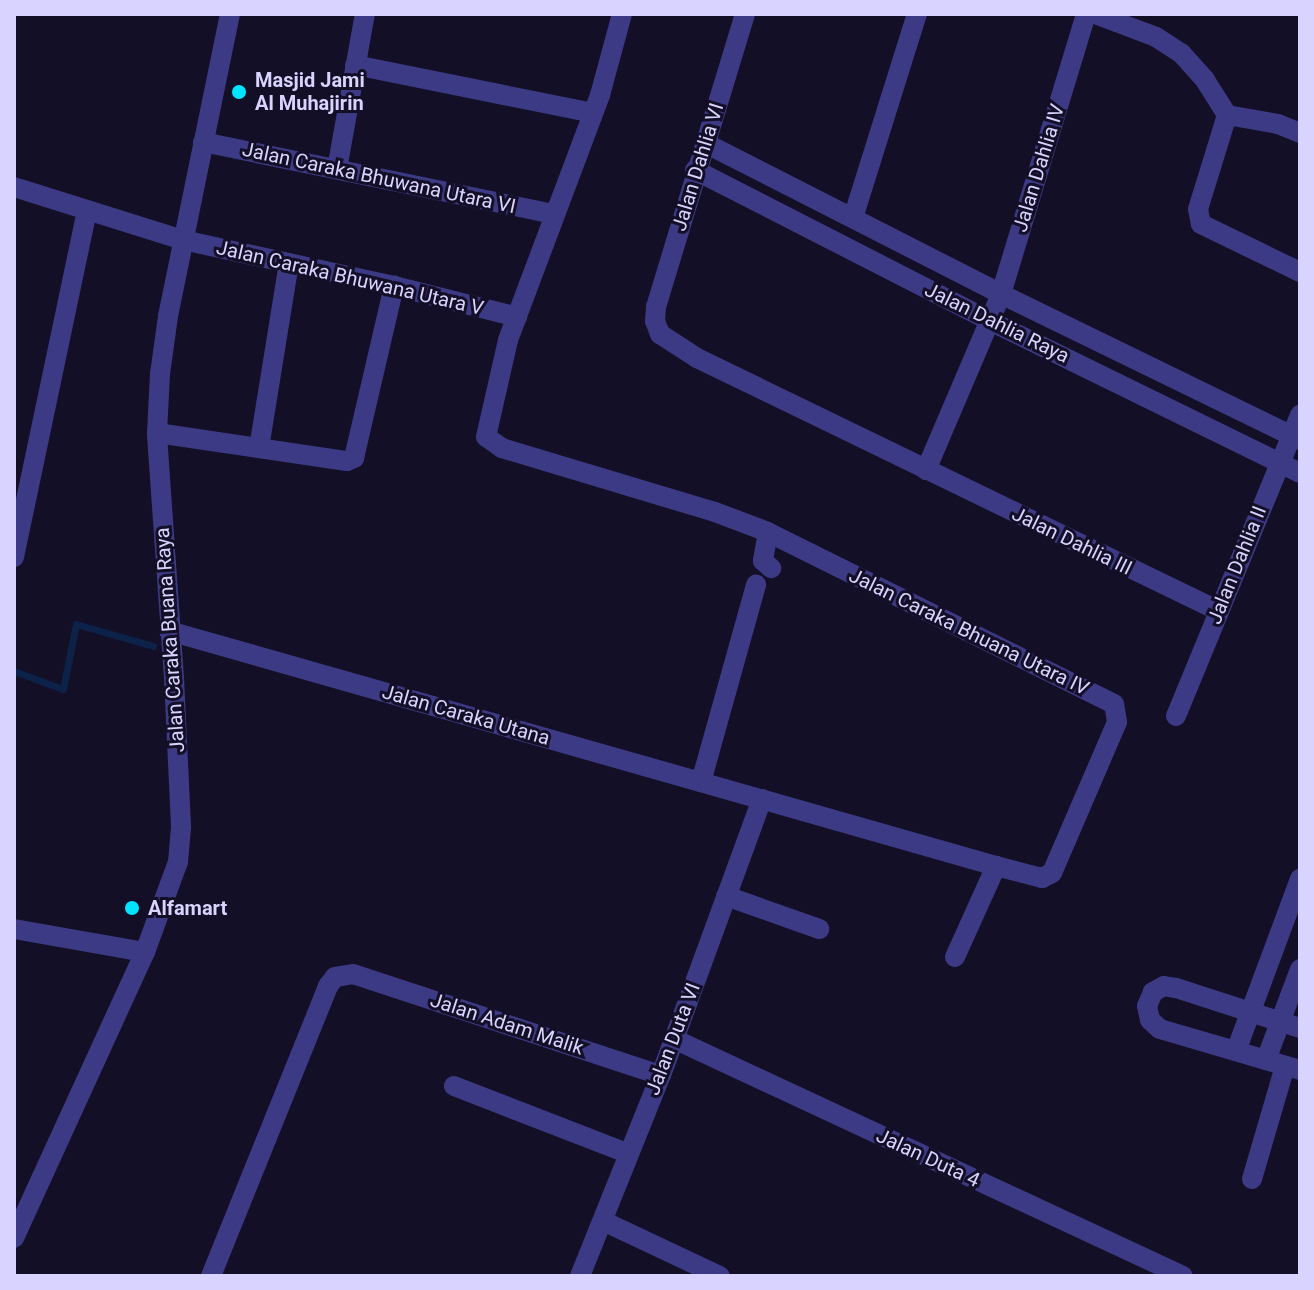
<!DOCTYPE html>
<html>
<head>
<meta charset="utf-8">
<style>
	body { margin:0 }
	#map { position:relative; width:1314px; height:1290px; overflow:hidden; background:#130f26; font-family:Roboto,sans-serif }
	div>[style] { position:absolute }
	.stream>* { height:7px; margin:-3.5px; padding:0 3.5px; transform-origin:3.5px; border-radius:3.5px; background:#0c2248 }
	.minor>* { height:20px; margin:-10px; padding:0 10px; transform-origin:10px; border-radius:10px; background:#3d3a85 }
	.dots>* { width:22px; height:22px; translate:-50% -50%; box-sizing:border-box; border:4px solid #130f26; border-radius:50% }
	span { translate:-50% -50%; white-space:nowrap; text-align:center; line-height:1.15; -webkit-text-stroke:6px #130f26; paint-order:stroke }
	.poi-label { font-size:20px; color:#d9d4ff; font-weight:700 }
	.left { translate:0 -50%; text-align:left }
	.street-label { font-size:20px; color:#d9d4ff }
	.frame { position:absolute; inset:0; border:16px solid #d9d4ff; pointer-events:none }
</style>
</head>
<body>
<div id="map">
	<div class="stream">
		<i style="left:14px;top:671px;width:52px;rotate:20.2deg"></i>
		<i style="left:63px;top:689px;width:66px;rotate:-78.7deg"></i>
		<i style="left:76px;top:624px;width:80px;rotate:15.9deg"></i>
	</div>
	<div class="minor">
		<i style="left:745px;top:14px;width:306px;rotate:106.9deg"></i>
		<i style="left:656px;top:307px;width:14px;rotate:94deg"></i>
		<i style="left:655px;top:321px;width:14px;rotate:69deg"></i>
		<i style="left:660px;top:334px;width:44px;rotate:33deg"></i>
		<i style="left:697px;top:358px;width:580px;rotate:25.86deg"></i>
		<i style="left:1095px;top:14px;width:65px;rotate:20.7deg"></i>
		<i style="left:1156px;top:37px;width:30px;rotate:33deg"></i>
		<i style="left:1181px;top:53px;width:36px;rotate:48deg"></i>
		<i style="left:1205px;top:80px;width:41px;rotate:57.8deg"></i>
		<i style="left:1227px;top:115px;width:98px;rotate:107.1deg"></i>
		<i style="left:1198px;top:209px;width:15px;rotate:79deg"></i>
		<i style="left:1201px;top:224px;width:110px;rotate:25.9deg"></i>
		<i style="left:355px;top:65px;width:243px;rotate:11.4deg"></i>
		<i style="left:1227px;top:115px;width:52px;rotate:10deg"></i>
		<i style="left:1278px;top:124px;width:24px;rotate:22deg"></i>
		<i style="left:203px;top:142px;width:359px;rotate:11.6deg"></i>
		<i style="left:705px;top:143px;width:332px;rotate:27deg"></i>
		<i style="left:1001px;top:294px;width:333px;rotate:26deg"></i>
		<i style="left:337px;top:169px;width:158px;rotate:-79.8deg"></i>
		<i style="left:695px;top:170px;width:329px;rotate:27.1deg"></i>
		<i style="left:988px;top:320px;width:347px;rotate:26.1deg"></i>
		<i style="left:14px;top:187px;width:177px;rotate:17.4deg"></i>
		<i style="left:183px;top:240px;width:216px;rotate:12.3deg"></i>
		<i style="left:394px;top:286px;width:127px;rotate:14.1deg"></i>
		<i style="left:853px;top:218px;width:214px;rotate:-72.6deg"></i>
		<i style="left:157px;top:433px;width:192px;rotate:8.4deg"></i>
		<i style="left:347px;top:461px;width:8px;rotate:-23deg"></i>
		<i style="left:354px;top:458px;width:177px;rotate:-76.9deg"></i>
		<i style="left:259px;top:448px;width:187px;rotate:-80.8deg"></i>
		<i style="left:926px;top:470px;width:191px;rotate:-66.9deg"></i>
		<i style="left:1001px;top:294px;width:293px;rotate:-73.1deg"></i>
		<i style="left:768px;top:532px;width:29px;rotate:100deg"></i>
		<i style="left:763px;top:561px;width:11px;rotate:41deg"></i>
		<i style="left:14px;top:557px;width:354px;rotate:-78.1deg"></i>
		<i style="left:169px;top:631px;width:860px;rotate:15.86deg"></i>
		<i style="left:996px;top:866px;width:48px;rotate:14.6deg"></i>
		<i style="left:1042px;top:878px;width:11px;rotate:-27deg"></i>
		<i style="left:1052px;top:873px;width:164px;rotate:-66.7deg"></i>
		<i style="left:1117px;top:722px;width:18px;rotate:-99deg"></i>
		<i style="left:1114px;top:704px;width:386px;rotate:-153.6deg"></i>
		<i style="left:768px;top:532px;width:57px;rotate:-159.3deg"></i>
		<i style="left:715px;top:512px;width:222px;rotate:-163.3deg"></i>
		<i style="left:502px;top:448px;width:19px;rotate:-145deg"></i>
		<i style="left:486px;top:437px;width:99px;rotate:-77.2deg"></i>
		<i style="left:508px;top:340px;width:262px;rotate:-69.4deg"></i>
		<i style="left:600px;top:95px;width:84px;rotate:-74.8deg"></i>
		<i style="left:1176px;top:716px;width:326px;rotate:-67.6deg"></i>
		<i style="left:701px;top:782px;width:205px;rotate:-74.4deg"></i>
		<i style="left:726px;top:896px;width:99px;rotate:19.5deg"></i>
		<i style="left:14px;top:929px;width:133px;rotate:10deg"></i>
		<i style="left:955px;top:957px;width:100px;rotate:-65.7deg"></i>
		<i style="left:1300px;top:1028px;width:130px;rotate:-162.1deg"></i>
		<i style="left:1176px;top:988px;width:12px;rotate:-171deg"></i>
		<i style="left:1164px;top:986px;width:13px;rotate:151deg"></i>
		<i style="left:1153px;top:992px;width:15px;rotate:113deg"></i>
		<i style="left:1147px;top:1006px;width:14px;rotate:78deg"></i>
		<i style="left:1150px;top:1020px;width:13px;rotate:42deg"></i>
		<i style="left:1160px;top:1029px;width:146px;rotate:16.3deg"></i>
		<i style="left:674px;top:1039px;width:561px;rotate:24.97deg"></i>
		<i style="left:1236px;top:1051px;width:184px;rotate:-69.6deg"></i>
		<i style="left:1266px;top:1060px;width:97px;rotate:-69.5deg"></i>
		<i style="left:454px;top:1086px;width:186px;rotate:21.2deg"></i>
		<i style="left:1252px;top:1179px;width:118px;rotate:-73.7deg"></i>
		<i style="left:603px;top:1221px;width:129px;rotate:25.2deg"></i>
		<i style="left:14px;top:1238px;width:315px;rotate:-65.4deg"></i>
		<i style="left:145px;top:952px;width:96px;rotate:-69.9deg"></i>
		<i style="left:178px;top:862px;width:36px;rotate:-85deg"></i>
		<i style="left:181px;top:826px;width:148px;rotate:-92.7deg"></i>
		<i style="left:174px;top:678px;width:246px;rotate:-94deg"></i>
		<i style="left:157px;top:433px;width:59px;rotate:-87.1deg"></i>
		<i style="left:160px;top:374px;width:59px;rotate:-82.1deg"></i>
		<i style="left:168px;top:316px;width:308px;rotate:-78.4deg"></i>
		<i style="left:211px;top:1276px;width:313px;rotate:-68deg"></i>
		<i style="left:328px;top:986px;width:11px;rotate:-52deg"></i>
		<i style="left:335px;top:977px;width:18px;rotate:-9deg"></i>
		<i style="left:353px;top:974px;width:324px;rotate:18.2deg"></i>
		<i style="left:580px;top:1276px;width:217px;rotate:-68.1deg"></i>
		<i style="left:661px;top:1075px;width:294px;rotate:-69.9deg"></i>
	</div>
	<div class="dots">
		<i style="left:239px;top:92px;background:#00e5ff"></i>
		<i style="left:132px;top:908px;background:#00e5ff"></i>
	</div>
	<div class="poi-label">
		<span class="left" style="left:255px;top:92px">Masjid Jami<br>Al Muhajirin</span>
		<span class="left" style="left:148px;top:908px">Alfamart</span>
	</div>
	<div class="street-label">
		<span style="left:698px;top:167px;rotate:-73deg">Jalan Dahlia VI</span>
		<span style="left:1039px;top:168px;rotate:-73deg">Jalan Dahlia IV</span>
		<span style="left:379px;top:178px;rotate:12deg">Jalan Caraka Bhuwana Utara VI</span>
		<span style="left:350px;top:278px;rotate:13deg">Jalan Caraka Bhuwana Utara V</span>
		<span style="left:997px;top:323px;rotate:26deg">Jalan Dahlia Raya</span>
		<span style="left:1072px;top:541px;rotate:26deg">Jalan Dahlia III</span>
		<span style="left:1237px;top:565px;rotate:-68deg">Jalan Dahlia II</span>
		<span style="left:969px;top:632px;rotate:26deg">Jalan Caraka Bhuana Utara IV</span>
		<span style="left:170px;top:640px;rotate:-94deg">Jalan Caraka Buana Raya</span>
		<span style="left:466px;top:715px;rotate:16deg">Jalan Caraka Utana</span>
		<span style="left:507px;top:1024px;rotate:18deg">Jalan Adam Malik</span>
		<span style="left:673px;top:1039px;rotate:-69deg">Jalan Duta VI</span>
		<span style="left:928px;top:1158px;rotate:25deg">Jalan Duta 4</span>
	</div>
	<div class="frame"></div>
</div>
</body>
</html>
